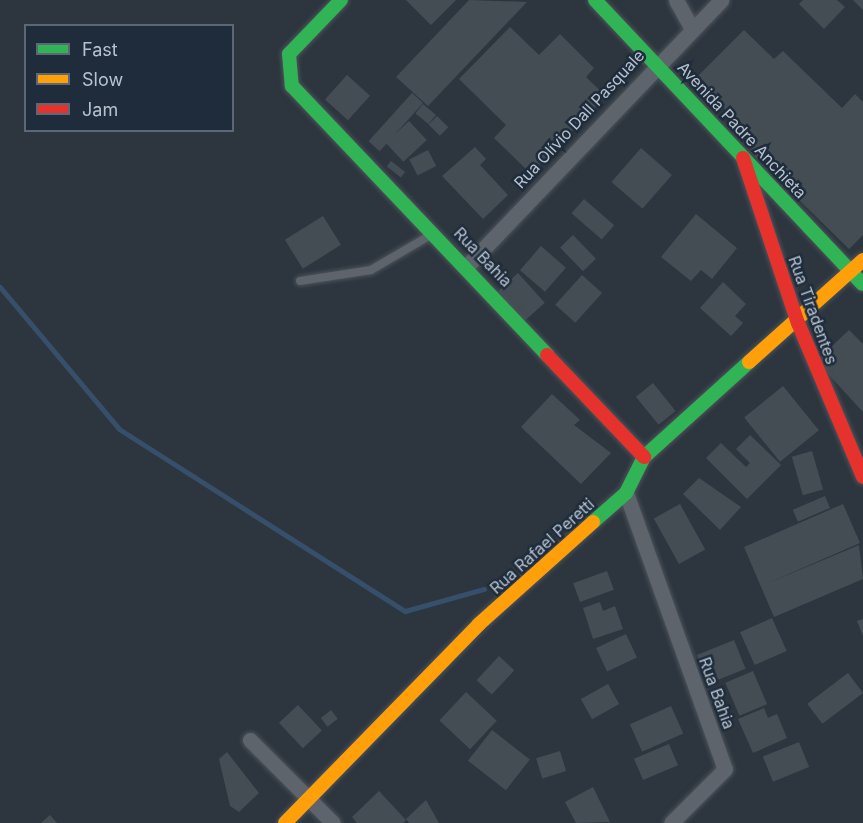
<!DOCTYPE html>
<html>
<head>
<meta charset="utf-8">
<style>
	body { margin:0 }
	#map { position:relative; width:863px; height:823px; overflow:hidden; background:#2d363f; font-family:Inter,sans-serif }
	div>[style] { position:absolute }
	.stream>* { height:5px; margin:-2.5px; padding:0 2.5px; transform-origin:2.5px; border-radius:2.5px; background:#364f6b }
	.building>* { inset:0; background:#444c54; transform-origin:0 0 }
	.roads { filter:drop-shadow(0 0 2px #4c5259) drop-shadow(0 0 2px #4c5259) }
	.lane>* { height:8px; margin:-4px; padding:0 4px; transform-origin:4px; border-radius:4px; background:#5e646c }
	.street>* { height:15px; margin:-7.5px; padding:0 7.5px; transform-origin:7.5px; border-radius:7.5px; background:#5e646c }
	.fast>* { height:14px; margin:-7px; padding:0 7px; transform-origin:7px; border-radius:7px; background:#30b455 }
	.slow>* { height:14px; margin:-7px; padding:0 7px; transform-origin:7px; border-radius:7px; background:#ff9f0a }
	.jam>* { height:14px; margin:-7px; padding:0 7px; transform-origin:7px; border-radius:7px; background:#e5322d }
	span { translate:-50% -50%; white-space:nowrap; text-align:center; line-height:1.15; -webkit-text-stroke:5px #1e2c3b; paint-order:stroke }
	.street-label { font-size:16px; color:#b8c2cf }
	.legend { position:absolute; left:24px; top:24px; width:210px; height:108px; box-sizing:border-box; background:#1e2c3b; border:2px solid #5c6876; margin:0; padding:8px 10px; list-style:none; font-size:18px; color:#b8c2cf }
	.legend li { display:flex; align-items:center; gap:12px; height:30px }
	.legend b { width:30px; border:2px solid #5c6876 }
</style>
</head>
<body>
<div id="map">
	<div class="stream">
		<i style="left:0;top:287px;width:185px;rotate:50deg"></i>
		<i style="left:119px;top:429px;width:339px;rotate:32.5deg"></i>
		<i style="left:405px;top:611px;width:82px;rotate:-15.6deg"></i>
	</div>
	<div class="building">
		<i style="clip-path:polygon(406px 0,456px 0,431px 25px)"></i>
		<i style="clip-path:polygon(469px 0,527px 2px,428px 106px,396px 77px)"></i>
		<i style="clip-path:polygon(803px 0,837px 0,845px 7px,824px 29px,799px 4px)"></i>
		<i style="clip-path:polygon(853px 0,863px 0,863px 10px)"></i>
		<i style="clip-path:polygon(510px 27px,539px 55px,560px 34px,594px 68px,586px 77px,606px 96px,531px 174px,494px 138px,506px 125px,459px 79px)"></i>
		<i style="clip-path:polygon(744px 30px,774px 59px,783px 51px,842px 108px,855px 94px,863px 102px,863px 235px,849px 249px,749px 151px,758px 142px,695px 79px)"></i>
		<i style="left:347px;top:75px;width:31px;height:33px;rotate:42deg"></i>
		<i style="left:412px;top:93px;width:15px;height:65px;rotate:42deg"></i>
		<i style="left:423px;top:104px;width:17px;height:12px;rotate:40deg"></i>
		<i style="left:437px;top:116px;width:16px;height:12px;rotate:45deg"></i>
		<i style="left:409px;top:121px;width:26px;height:32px;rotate:47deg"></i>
		<i style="clip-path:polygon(475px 147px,486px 159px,480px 165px,508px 195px,483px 219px,442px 176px)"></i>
		<i style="left:641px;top:148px;width:41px;height:45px;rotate:41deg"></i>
		<i style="left:428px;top:150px;width:18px;height:21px;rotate:63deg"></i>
		<i style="left:391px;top:161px;width:18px;height:7px;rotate:38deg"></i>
		<i style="left:584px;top:199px;width:40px;height:19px;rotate:41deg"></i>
		<i style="clip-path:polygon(696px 214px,737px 248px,712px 279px,701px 270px,691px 281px,661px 257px)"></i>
		<i style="left:323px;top:216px;width:34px;height:45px;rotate:58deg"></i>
		<i style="left:573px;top:235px;width:33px;height:18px;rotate:46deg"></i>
		<i style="left:541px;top:246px;width:33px;height:32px;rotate:41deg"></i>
		<i style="left:518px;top:273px;width:40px;height:28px;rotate:48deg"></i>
		<i style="left:582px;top:275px;width:27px;height:40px;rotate:42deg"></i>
		<i style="clip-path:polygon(723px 282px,746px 304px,735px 316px,743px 323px,731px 336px,700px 308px)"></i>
		<i style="clip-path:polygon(849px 330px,863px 344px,863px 412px,816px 361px)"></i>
		<i style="left:653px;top:383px;width:36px;height:22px;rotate:51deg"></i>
		<i style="left:783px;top:386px;width:57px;height:50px;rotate:51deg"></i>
		<i style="clip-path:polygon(552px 394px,580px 420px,574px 425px,611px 453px,581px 484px,521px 427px)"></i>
		<i style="clip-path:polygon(750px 435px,781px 465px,747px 499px,706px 458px,721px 443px,746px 467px,750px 463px,736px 449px)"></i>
		<i style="left:812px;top:451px;width:40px;height:21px;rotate:74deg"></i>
		<i style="clip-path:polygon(699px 478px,741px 507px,720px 530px,683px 494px)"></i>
		<i style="left:825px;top:496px;width:13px;height:35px;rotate:67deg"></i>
		<i style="left:680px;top:504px;width:52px;height:30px;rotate:61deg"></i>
		<i style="clip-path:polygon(843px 504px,860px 543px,766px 584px,859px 545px,863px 579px,774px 617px,744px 547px)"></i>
		<i style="left:607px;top:571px;width:20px;height:36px;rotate:70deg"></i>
		<i style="clip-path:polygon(600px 602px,603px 611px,615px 606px,623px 629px,593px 639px,583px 608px)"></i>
		<i style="left:772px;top:618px;width:36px;height:35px;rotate:66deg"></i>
		<i style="clip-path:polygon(863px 619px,863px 636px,857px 621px)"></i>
		<i style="left:626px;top:634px;width:26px;height:33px;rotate:65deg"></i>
		<i style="left:734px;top:640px;width:31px;height:40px;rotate:68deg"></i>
		<i style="left:499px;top:656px;width:21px;height:33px;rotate:43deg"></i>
		<i style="left:753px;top:671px;width:36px;height:30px;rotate:67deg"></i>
		<i style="left:848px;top:673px;width:25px;height:51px;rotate:53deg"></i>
		<i style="left:608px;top:684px;width:23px;height:31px;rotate:61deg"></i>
		<i style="left:466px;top:692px;width:42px;height:39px;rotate:43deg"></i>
		<i style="left:298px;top:705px;width:35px;height:26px;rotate:47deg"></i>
		<i style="left:671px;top:706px;width:30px;height:45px;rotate:66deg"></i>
		<i style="clip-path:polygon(764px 708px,768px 718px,777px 714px,787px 738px,753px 753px,738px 719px)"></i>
		<i style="left:331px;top:710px;width:11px;height:13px;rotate:52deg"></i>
		<i style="left:492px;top:730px;width:48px;height:39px;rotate:38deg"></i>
		<i style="left:799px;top:742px;width:27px;height:39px;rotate:68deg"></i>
		<i style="left:669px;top:744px;width:23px;height:38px;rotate:67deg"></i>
		<i style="left:560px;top:751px;width:21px;height:25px;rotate:73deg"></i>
		<i style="clip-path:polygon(227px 752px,259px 793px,239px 812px,230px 806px,219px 759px)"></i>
		<i style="clip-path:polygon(593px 787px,610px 822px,576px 823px,565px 802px)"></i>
		<i style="clip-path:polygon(379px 791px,406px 820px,403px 823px,357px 823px,352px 817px)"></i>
		<i style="clip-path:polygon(426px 800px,439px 823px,409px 823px,406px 819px)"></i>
		<i style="clip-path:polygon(50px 815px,57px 823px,41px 823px)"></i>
	</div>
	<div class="roads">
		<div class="lane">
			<i style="left:300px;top:281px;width:72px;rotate:-8.8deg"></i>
			<i style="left:371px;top:270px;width:67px;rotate:-30.4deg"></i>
		</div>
		<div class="street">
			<i style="left:676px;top:0;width:33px;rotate:61deg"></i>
			<i style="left:467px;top:266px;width:368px;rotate:-46.3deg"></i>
			<i style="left:626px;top:493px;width:293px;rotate:70.3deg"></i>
			<i style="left:725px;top:769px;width:76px;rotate:135deg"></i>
			<i style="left:250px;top:740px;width:117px;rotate:45deg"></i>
		</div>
		<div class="fast">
			<i style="left:341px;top:0;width:75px;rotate:133.9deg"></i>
			<i style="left:289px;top:54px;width:32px;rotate:85deg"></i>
			<i style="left:292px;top:86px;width:371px;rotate:46.5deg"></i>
			<i style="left:595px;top:0;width:390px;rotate:46.7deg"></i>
			<i style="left:593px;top:522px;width:44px;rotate:-41.3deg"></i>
			<i style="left:626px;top:493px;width:40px;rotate:-63.4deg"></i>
			<i style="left:644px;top:457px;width:142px;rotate:-42.1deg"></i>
		</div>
		<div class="slow">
			<i style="left:749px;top:362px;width:153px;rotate:-41.8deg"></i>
			<i style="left:285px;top:823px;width:278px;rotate:-45.7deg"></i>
			<i style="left:479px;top:624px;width:153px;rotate:-41.8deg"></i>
		</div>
		<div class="jam">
			<i style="left:743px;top:158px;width:174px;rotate:71.6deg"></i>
			<i style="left:798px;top:323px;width:167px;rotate:67.1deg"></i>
			<i style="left:547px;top:355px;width:141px;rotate:46.4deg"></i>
		</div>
	</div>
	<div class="street-label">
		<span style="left:579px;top:119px;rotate:-47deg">Rua Olívio Dall Pasquale</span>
		<span style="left:742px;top:130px;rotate:47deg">Avenida Padre Anchieta</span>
		<span style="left:483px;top:257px;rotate:46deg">Rua Bahia</span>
		<span style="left:813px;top:310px;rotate:70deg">Rua Tiradentes</span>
		<span style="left:542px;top:546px;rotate:-42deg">Rua Rafael Peretti</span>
		<span style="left:717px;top:693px;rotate:70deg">Rua Bahia</span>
	</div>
	<ul class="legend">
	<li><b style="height:8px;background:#30b455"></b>Fast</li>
	<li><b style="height:8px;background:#ff9f0a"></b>Slow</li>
	<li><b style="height:8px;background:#e5322d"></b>Jam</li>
	</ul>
</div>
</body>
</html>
